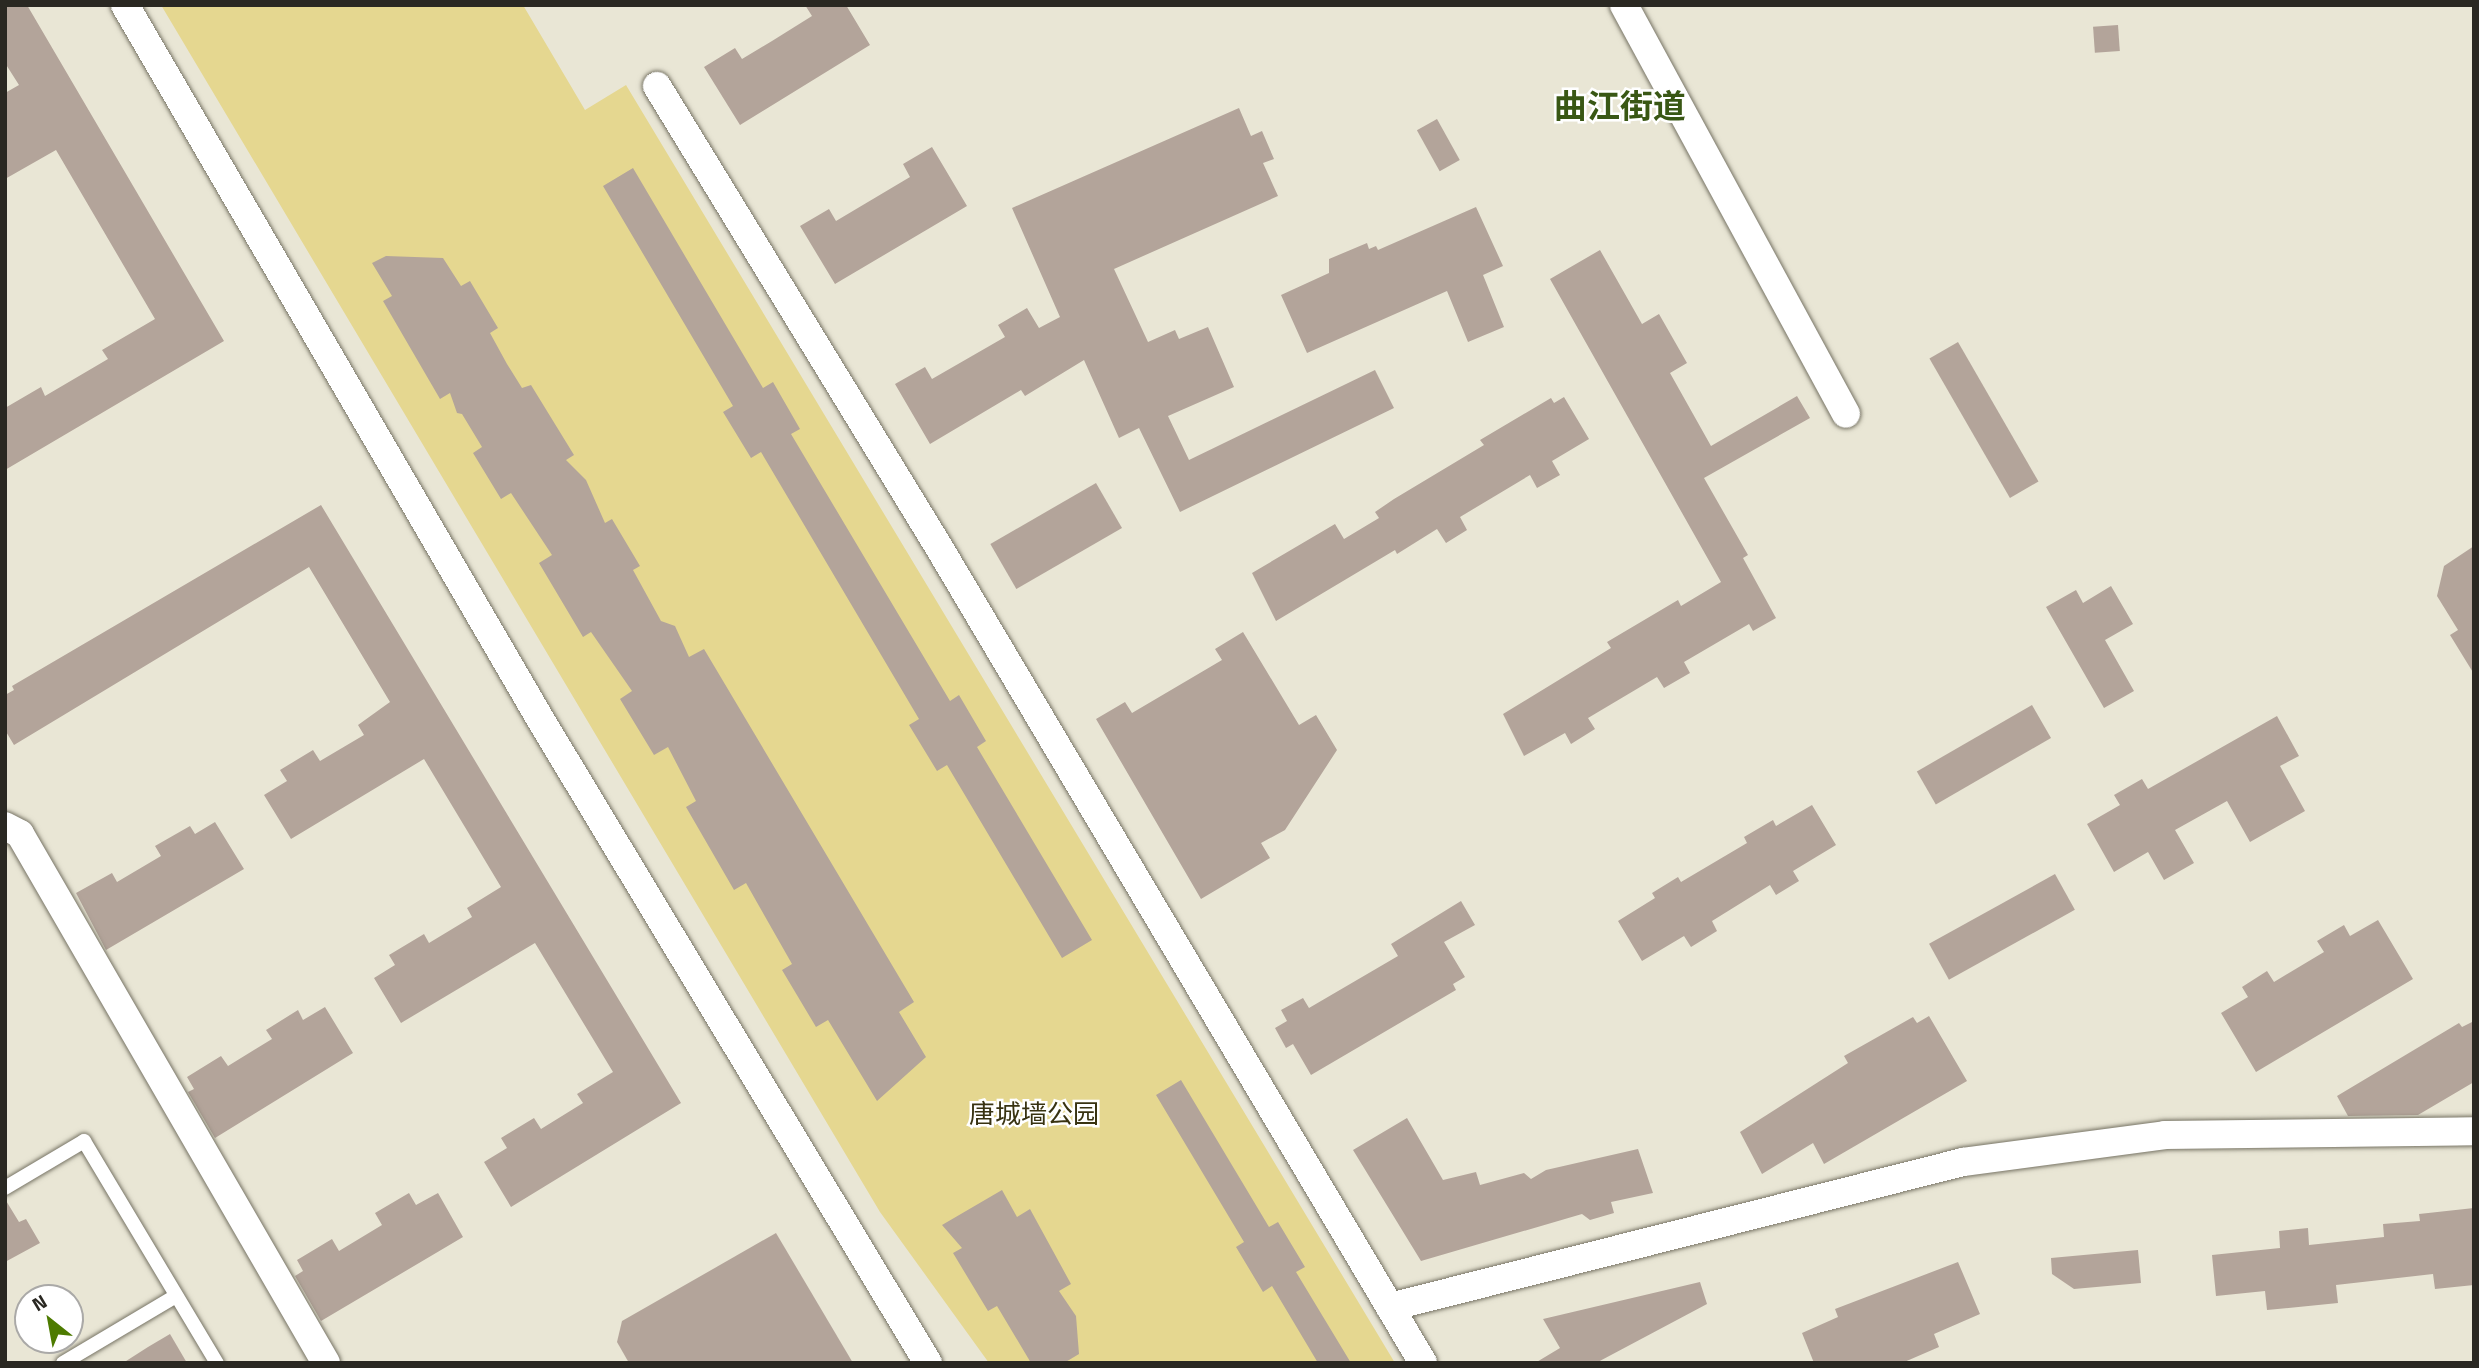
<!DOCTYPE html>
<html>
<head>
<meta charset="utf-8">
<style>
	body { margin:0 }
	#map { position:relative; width:2479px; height:1368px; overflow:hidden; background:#e9e6d5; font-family:"Titillium Web","Noto Sans SC",sans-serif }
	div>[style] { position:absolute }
	.green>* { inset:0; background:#e5d790 }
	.building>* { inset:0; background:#b3a49a; transform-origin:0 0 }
	.roads { filter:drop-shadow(0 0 2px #777465) drop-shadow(0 0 2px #777465) }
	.service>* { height:14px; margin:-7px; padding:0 7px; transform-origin:7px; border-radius:7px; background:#fff }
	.minor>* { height:28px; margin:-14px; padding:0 14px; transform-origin:14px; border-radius:14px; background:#fff }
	span { translate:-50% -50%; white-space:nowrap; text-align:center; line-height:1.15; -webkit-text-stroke:5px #fff; paint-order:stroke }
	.park-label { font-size:26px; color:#383211 }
	.district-label { font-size:33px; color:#395714; font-weight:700 }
	.frame { position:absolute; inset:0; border:7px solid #2a2822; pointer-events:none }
	.north { position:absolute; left:14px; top:1284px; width:70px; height:70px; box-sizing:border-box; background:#fff; border:2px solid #aaa9a7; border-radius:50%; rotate:329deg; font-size:19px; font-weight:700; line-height:28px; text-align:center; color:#2a2822 }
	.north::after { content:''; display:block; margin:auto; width:24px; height:32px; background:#4d7b00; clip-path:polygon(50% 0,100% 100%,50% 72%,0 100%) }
</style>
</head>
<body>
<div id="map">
	<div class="green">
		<i style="clip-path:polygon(161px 5px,523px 5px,585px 110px,626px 85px,1395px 1363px,989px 1363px,880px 1212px)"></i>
	</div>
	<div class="building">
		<i style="clip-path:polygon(5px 5px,27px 5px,224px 341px,5px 470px,5px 408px,41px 387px,45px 396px,108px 359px,102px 350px,155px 319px,56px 150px,5px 179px,5px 93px,19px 85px,5px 63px)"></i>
		<i style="clip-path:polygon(805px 5px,846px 5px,870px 45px,740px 125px,704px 67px,735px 48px,742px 59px,772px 41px,812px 16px)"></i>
		<i style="left:2118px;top:25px;width:26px;height:25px;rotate:86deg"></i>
		<i style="clip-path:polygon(1239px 108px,1251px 136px,1262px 131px,1274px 159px,1263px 163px,1278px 196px,1114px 269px,1148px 342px,1175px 330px,1179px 339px,1208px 327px,1234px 387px,1168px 416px,1189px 460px,1375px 370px,1394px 408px,1180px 512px,1139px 428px,1119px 438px,1084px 360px,1025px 396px,1021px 390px,930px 444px,895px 384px,925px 367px,932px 379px,1005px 337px,998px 325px,1027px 308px,1039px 328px,1060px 317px,1012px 208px)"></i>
		<i style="left:1437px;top:119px;width:47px;height:23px;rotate:61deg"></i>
		<i style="clip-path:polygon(932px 147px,967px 206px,835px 284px,800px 226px,829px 209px,836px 221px,910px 177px,903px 164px)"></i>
		<i style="clip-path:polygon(633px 168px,763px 388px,773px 382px,800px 429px,791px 434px,950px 701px,959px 695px,986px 741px,977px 747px,1092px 940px,1062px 958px,947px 765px,937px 771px,909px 725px,919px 719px,761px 452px,751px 458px,723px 412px,733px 406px,603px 186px)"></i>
		<i style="clip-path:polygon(1476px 207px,1503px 266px,1483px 275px,1504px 327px,1468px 342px,1447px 291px,1307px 353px,1281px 295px,1329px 273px,1329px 259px,1367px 243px,1369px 249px,1376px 246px,1378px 250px)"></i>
		<i style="clip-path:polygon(1600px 250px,1642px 324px,1659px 314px,1687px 363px,1670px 373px,1711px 446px,1797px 396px,1810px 418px,1704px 478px,1748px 555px,1743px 558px,1776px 618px,1753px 631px,1749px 624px,1684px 662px,1690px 673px,1664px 688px,1657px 677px,1588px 718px,1595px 729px,1571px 744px,1565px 733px,1524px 756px,1503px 714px,1611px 648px,1607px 642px,1678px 600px,1681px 606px,1721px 582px,1550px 279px)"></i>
		<i style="clip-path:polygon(386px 256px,443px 258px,461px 286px,470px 281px,498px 328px,490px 333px,507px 364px,522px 388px,531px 385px,574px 455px,566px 460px,586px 480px,605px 523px,612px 519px,640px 566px,633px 570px,661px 621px,675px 626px,689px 657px,704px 649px,914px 1002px,899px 1012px,926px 1057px,877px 1101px,828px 1020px,816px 1027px,782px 970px,792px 964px,746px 883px,734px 890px,686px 807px,696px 801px,668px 747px,654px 755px,620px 699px,632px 691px,591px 632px,583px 637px,539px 563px,552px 555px,511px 493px,501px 499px,473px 453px,482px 447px,462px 414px,457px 413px,450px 393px,440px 399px,383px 301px,392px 296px,372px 263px)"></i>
		<i style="left:1958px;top:342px;width:161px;height:33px;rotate:60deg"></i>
		<i style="clip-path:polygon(1564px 397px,1589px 439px,1552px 461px,1560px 475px,1537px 488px,1530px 475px,1460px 517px,1467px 530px,1446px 543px,1437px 529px,1397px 554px,1395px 550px,1276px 621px,1252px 573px,1335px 524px,1344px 539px,1379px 518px,1375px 512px,1394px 499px,1484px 445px,1480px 440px,1551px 398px,1554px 403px)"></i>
		<i style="left:1096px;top:483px;width:52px;height:122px;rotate:60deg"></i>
		<i style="clip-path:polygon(321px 505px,681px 1103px,511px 1207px,484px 1162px,507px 1148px,501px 1138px,534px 1118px,541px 1129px,583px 1103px,577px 1094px,613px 1072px,535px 943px,401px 1023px,374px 978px,395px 965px,389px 955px,424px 934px,429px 943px,472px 917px,467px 908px,501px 887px,424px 759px,291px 839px,264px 795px,287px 781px,280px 770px,313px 750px,320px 761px,364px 735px,358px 725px,390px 702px,309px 567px,14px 745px,5px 730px,5px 695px,14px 690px,12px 686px)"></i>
		<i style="clip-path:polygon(2474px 546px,2474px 674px,2450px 635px,2458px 630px,2437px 596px,2444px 566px)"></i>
		<i style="clip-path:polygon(2111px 586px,2133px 624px,2105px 640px,2134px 691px,2104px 708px,2046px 607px,2076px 590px,2083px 603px)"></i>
		<i style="clip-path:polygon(1243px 632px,1299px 725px,1316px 715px,1337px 750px,1285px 830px,1261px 843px,1270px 858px,1201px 899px,1096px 719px,1125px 702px,1132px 713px,1222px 660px,1215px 649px)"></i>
		<i style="left:2032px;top:705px;width:38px;height:133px;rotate:60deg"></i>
		<i style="clip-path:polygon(2277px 716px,2299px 756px,2280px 766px,2305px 811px,2250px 842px,2227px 801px,2175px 830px,2194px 863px,2164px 880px,2148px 852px,2114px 872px,2087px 824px,2120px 805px,2114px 795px,2142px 779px,2148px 789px)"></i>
		<i style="clip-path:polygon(1812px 805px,1836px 845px,1793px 871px,1799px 881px,1776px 895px,1770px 885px,1712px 921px,1717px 931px,1691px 947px,1684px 936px,1642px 961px,1618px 921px,1655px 898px,1652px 893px,1678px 877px,1681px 882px,1747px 843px,1744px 837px,1773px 820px,1776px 826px)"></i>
		<i style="clip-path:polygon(215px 822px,244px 869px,106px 950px,76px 893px,112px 873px,117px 882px,161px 856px,155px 846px,190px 826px,195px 834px)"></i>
		<i style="left:2055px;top:874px;width:41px;height:144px;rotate:61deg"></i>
		<i style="clip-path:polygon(1461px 901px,1475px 925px,1444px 942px,1465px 977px,1453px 984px,1456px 990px,1311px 1075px,1293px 1044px,1286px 1048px,1275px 1028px,1287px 1021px,1281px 1010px,1303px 998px,1309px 1008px,1398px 956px,1391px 944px)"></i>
		<i style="clip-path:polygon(2378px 920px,2413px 979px,2256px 1072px,2221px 1013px,2248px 997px,2242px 987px,2267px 971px,2274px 982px,2324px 952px,2317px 941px,2344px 925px,2350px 936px)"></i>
		<i style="clip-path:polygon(325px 1007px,353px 1053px,215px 1138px,188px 1092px,194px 1089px,187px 1077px,221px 1056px,228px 1066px,272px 1039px,266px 1030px,298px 1010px,303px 1020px)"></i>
		<i style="clip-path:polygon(1929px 1016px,1967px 1081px,1824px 1164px,1813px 1143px,1762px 1174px,1740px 1132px,1848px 1063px,1844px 1056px,1913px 1017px,1917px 1023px)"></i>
		<i style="clip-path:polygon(2474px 1021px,2474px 1082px,2418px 1115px,2348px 1116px,2337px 1096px,2459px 1023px,2462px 1027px)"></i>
		<i style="clip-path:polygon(1181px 1080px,1269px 1227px,1278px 1222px,1305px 1267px,1296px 1272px,1351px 1363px,1318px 1363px,1272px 1286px,1263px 1292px,1236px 1247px,1244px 1242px,1156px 1095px)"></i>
		<i style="clip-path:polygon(1407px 1118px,1443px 1180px,1476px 1172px,1480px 1185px,1524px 1173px,1531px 1179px,1546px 1170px,1638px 1149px,1653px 1193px,1611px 1202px,1614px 1213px,1590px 1220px,1582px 1214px,1421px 1261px,1353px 1150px)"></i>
		<i style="clip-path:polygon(1002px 1190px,1017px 1217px,1030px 1209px,1071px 1284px,1059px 1291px,1076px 1316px,1079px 1354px,1064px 1363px,1031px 1363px,997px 1306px,988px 1311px,953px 1253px,962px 1248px,942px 1225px)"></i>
		<i style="clip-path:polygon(409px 1193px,416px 1205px,438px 1193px,463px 1237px,321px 1321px,295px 1276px,303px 1271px,297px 1260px,332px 1239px,339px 1251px,382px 1225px,375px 1213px)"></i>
		<i style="clip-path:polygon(5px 1199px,19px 1222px,26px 1219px,40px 1243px,5px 1262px)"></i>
		<i style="clip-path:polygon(2474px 1208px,2474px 1285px,2435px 1289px,2433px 1274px,2336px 1285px,2338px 1303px,2267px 1310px,2265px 1291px,2216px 1296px,2212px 1255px,2280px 1248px,2279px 1231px,2308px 1228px,2309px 1245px,2384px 1237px,2383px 1224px,2420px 1221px,2419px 1214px)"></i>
		<i style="clip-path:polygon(776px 1233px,853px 1363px,629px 1363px,617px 1342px,622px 1321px)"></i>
		<i style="clip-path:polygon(2138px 1250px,2141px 1283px,2074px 1289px,2052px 1274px,2051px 1258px)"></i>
		<i style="clip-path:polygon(1958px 1262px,1980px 1314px,1934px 1334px,1939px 1347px,1902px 1363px,1814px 1363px,1802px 1333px,1838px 1317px,1835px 1309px)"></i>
		<i style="clip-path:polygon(1700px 1282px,1707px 1304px,1596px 1363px,1535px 1363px,1560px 1348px,1543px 1319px)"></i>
		<i style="clip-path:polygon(170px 1334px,187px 1363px,123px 1363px,148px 1347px)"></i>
	</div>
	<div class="roads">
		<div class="service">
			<i style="left:5px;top:1188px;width:92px;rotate:-30.7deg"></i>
			<i style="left:84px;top:1141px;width:259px;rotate:59.1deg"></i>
			<i style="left:63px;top:1363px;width:131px;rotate:-30.7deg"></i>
		</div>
		<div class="minor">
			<i style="left:125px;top:5px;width:829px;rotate:59.82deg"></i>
			<i style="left:542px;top:722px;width:748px;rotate:58.94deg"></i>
			<i style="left:1624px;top:5px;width:465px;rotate:61.5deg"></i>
			<i style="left:657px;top:86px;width:537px;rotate:58.56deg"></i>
			<i style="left:937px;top:544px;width:952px;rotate:59.31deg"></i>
			<i style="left:5px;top:826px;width:17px;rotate:28deg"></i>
			<i style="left:20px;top:834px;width:611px;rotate:59.95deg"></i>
			<i style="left:1390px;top:1307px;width:591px;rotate:-14.2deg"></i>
			<i style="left:1963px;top:1162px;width:204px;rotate:-7.6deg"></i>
			<i style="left:2165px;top:1135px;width:309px;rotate:-0.7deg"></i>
		</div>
	</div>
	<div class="park-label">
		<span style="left:1034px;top:1114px">唐城墙公园</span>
	</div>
	<div class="district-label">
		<span style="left:1620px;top:107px">曲江街道</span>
	</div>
	<div class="frame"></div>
	<div class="north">N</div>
</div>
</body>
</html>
